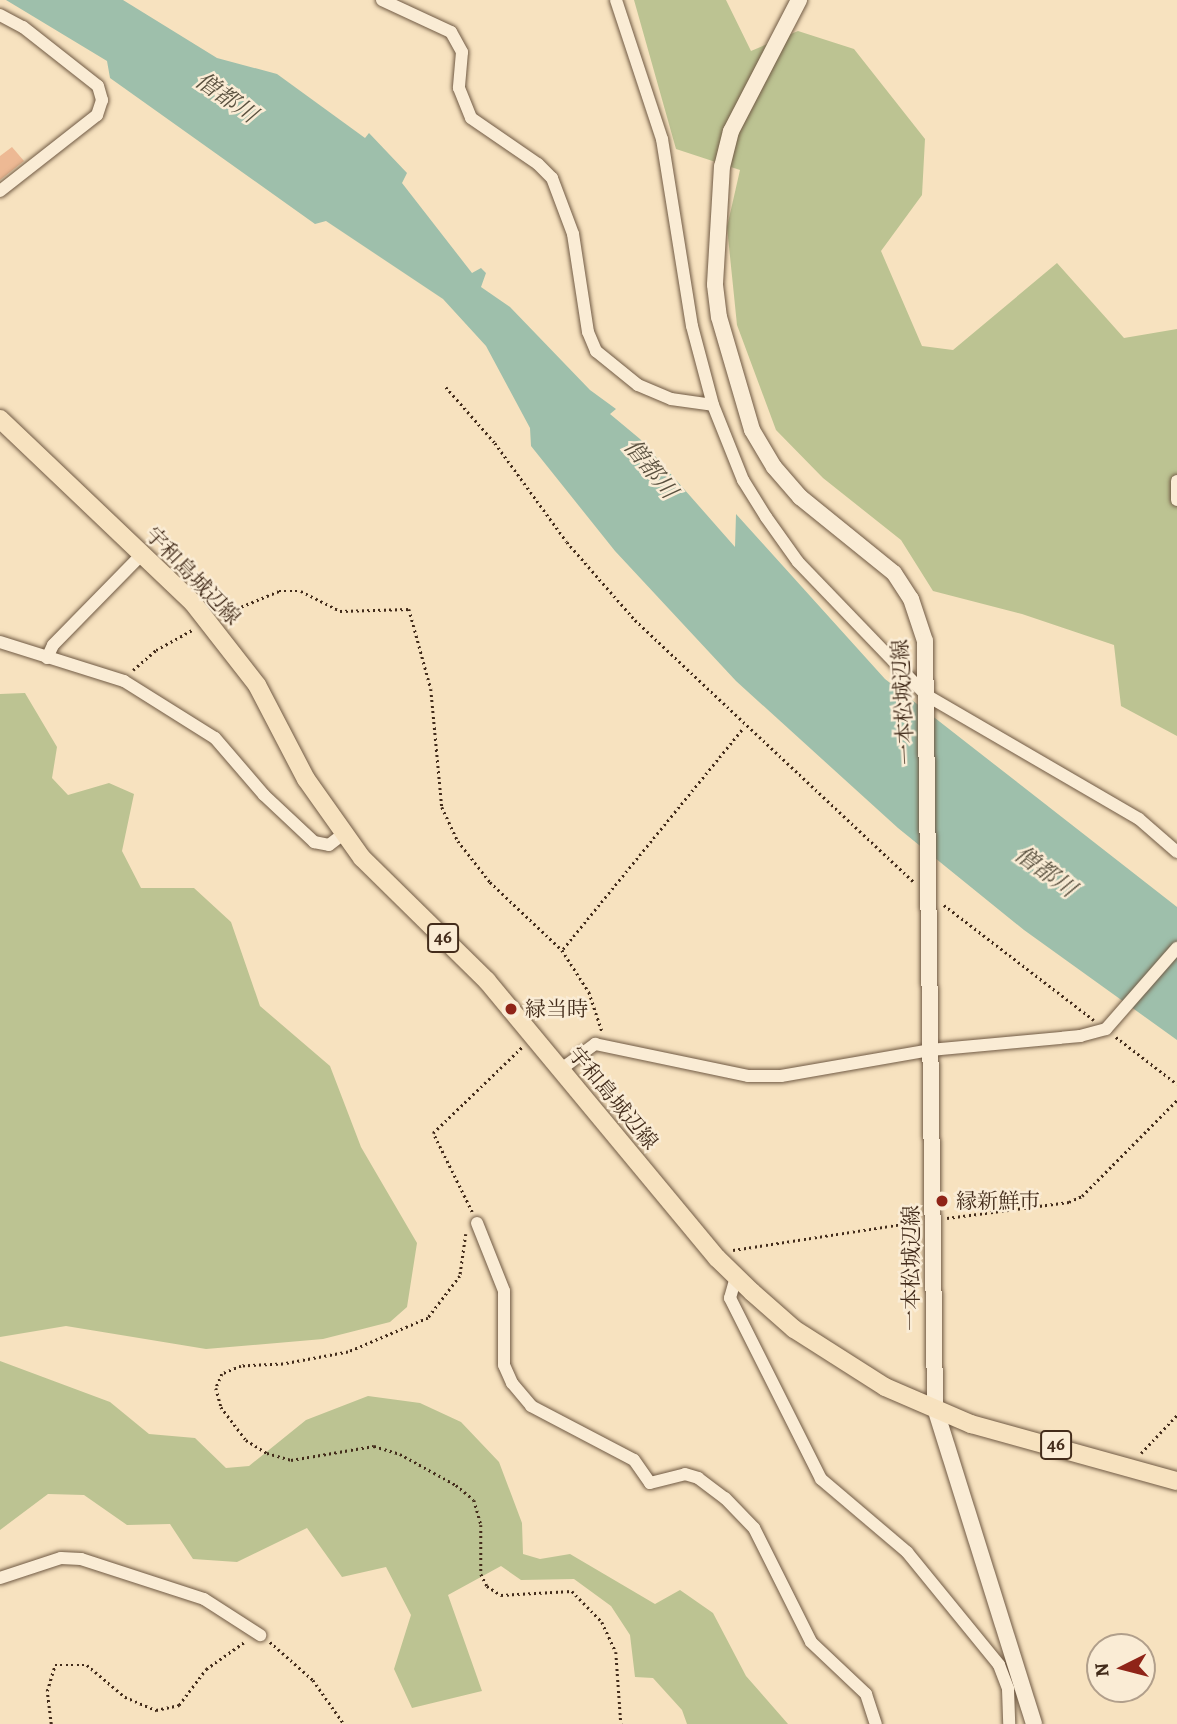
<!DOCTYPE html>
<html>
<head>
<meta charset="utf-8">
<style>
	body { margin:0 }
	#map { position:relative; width:1177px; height:1724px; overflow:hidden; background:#f7e2bf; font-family:Alegreya,"Noto Serif JP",serif }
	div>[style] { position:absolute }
	.green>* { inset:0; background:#bcc392 }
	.water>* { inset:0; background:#9ebfab }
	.building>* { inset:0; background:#edb994 }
	.path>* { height:2.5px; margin-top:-1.25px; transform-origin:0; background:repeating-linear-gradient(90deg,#432c1b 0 2px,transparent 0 5.5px) }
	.roads { filter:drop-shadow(0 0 2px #705a44) drop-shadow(0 0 2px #705a44) }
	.street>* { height:12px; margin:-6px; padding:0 6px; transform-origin:6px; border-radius:6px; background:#faecd5 }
	.secondary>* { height:16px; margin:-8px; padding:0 8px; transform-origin:8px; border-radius:8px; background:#faecd5 }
	.primary>* { height:18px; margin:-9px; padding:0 9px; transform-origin:9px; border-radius:9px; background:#f7e2bf }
	.dots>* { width:19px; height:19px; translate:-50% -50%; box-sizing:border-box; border:4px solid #faecd5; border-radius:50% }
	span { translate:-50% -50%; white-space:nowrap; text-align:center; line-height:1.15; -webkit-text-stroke:5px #faecd5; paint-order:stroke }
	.shield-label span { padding:2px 5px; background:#faecd5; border:2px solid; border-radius:5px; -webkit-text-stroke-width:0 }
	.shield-label { font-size:19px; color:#432c1b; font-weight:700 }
	.street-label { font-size:21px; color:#432c1b }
	.poi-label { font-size:21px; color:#432c1b }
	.left { translate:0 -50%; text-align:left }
	.water-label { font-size:23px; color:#5a513f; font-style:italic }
	.north { position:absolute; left:1086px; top:1633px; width:70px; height:70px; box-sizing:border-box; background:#faecd5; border:2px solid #b19f8b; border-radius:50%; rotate:264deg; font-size:19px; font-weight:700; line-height:28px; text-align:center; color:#432c1b }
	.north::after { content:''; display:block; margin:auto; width:24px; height:32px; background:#8f2418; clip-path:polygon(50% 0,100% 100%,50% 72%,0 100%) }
</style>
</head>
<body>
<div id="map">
	<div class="green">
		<i style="clip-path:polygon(634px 0,726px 0,751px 51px,798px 31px,854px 49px,925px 139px,922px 195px,881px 251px,922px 346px,953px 350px,1057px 263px,1124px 338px,1177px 329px,1177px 736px,1121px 706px,1114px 645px,1022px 614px,933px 591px,901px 540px,823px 478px,776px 430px,737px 325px,727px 227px,740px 170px,676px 149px)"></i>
		<i style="clip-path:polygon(25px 693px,57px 747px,52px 778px,68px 795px,109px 783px,134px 794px,122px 851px,141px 888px,194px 888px,231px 922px,260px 1006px,330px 1066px,361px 1147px,417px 1243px,407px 1307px,390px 1322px,323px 1339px,206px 1349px,66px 1326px,0 1337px,0 694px)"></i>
		<i style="clip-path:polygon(0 1361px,110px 1402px,149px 1434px,195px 1438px,226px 1468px,249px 1466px,306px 1420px,368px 1396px,420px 1403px,461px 1422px,499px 1462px,522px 1523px,523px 1554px,540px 1559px,570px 1554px,655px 1604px,680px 1590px,713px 1613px,746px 1676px,788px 1724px,687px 1724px,682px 1710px,653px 1678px,635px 1677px,630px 1635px,611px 1606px,574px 1579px,521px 1580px,501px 1566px,448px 1595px,482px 1691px,412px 1708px,394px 1669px,411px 1615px,386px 1567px,342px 1577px,307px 1528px,237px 1562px,193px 1559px,170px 1524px,127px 1525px,84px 1495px,48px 1494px,0 1530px)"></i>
	</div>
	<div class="water">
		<i style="clip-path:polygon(6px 0,123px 0,217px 58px,277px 74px,365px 138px,369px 133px,407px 173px,402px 183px,472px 273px,481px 268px,486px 273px,481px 287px,510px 307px,590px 390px,616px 409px,610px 414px,640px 439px,735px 547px,736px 514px,885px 679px,1177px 907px,1177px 1040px,1024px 930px,898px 828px,736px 681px,615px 551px,531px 446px,530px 428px,486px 346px,443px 299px,326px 221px,315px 224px,110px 78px,107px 61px)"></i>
	</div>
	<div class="building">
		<i style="clip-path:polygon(12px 147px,24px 161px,0 180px,0 156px)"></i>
	</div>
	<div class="path">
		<i style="left:446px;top:387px;width:74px;rotate:48.8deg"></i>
		<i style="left:495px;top:443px;width:122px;rotate:54deg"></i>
		<i style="left:567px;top:542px;width:103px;rotate:48.9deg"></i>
		<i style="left:635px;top:620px;width:383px;rotate:43.2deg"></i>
		<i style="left:221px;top:615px;width:63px;rotate:-22.5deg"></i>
		<i style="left:279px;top:591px;width:22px"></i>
		<i style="left:301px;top:591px;width:44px;rotate:27.1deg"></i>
		<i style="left:340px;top:611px;width:69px;rotate:-1.7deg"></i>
		<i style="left:409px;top:609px;width:83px;rotate:74.6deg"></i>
		<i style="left:431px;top:689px;width:119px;rotate:84.7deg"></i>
		<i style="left:442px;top:807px;width:38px;rotate:65deg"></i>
		<i style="left:458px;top:841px;width:52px;rotate:52deg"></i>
		<i style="left:490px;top:882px;width:99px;rotate:43.4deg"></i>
		<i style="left:562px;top:950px;width:50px;rotate:57.3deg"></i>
		<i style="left:589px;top:992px;width:41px;rotate:71.6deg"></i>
		<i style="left:133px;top:670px;width:30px;rotate:-41deg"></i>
		<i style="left:156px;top:650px;width:43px;rotate:-28.9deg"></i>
		<i style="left:944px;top:905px;width:189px;rotate:37.5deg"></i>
		<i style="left:563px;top:949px;width:286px;rotate:-50.8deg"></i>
		<i style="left:1116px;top:1037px;width:77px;rotate:37.6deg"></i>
		<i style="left:472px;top:1212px;width:88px;rotate:-116.3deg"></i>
		<i style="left:433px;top:1133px;width:125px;rotate:-44deg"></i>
		<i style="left:947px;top:1218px;width:123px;rotate:-7.5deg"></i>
		<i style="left:1069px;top:1202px;width:14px;rotate:-25deg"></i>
		<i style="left:1082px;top:1196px;width:135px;rotate:-45.3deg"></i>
		<i style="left:466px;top:1234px;width:42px;rotate:98.1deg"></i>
		<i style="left:460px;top:1276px;width:53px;rotate:127.3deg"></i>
		<i style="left:428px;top:1318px;width:87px;rotate:157deg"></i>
		<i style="left:348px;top:1352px;width:66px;rotate:169.5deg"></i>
		<i style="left:283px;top:1364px;width:42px;rotate:177.3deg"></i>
		<i style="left:241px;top:1366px;width:21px;rotate:157deg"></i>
		<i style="left:222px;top:1374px;width:15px;rotate:113deg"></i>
		<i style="left:216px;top:1388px;width:20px;rotate:75deg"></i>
		<i style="left:221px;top:1407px;width:41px;rotate:52.9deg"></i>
		<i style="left:246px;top:1440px;width:25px;rotate:32deg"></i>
		<i style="left:267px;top:1453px;width:25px;rotate:16deg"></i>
		<i style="left:291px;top:1460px;width:84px;rotate:-9.6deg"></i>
		<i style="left:374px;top:1446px;width:27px;rotate:17deg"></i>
		<i style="left:400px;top:1454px;width:64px;rotate:29deg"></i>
		<i style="left:456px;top:1485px;width:23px;rotate:40deg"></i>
		<i style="left:474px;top:1500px;width:26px;rotate:74deg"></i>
		<i style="left:481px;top:1525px;width:49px;rotate:90deg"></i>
		<i style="left:481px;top:1574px;width:13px;rotate:63deg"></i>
		<i style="left:487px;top:1586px;width:17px;rotate:33deg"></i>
		<i style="left:501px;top:1595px;width:71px;rotate:-3.2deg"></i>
		<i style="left:572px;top:1591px;width:43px;rotate:45.9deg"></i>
		<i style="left:602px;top:1622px;width:33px;rotate:65deg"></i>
		<i style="left:616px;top:1652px;width:72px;rotate:86deg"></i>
		<i style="left:733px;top:1250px;width:186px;rotate:-8.7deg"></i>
		<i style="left:1141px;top:1453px;width:52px;rotate:-46.5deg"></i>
		<i style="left:270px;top:1642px;width:57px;rotate:41.5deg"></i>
		<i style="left:313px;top:1680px;width:54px;rotate:54.8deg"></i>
		<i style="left:51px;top:1724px;width:33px;rotate:-97deg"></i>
		<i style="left:47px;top:1691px;width:27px;rotate:-73deg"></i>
		<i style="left:55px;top:1665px;width:32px"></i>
		<i style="left:87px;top:1665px;width:50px;rotate:40.1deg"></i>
		<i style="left:125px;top:1697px;width:34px;rotate:23deg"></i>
		<i style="left:156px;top:1710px;width:24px;rotate:-12deg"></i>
		<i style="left:179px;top:1705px;width:45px;rotate:-53.1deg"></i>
		<i style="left:206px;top:1669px;width:49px;rotate:-35deg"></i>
	</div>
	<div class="roads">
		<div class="street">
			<i style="left:382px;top:0;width:76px;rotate:24.9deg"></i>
			<i style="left:451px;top:32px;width:23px;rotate:61deg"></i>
			<i style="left:462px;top:52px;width:36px;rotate:95deg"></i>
			<i style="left:459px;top:88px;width:32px;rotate:68deg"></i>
			<i style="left:471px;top:118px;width:81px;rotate:34.5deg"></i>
			<i style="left:538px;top:164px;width:20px;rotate:45deg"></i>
			<i style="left:552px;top:178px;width:60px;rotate:69.4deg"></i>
			<i style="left:573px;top:234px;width:99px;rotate:81.3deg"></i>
			<i style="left:588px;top:332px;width:21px;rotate:67deg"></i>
			<i style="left:596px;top:351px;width:54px;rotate:39deg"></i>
			<i style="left:638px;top:385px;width:36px;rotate:23deg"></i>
			<i style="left:671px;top:399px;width:42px;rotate:8.1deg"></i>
			<i style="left:616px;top:0;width:146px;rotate:71.7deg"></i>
			<i style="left:662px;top:139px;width:189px;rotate:80.9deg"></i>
			<i style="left:692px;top:326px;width:82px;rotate:75.1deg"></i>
			<i style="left:713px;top:405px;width:81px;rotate:68.2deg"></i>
			<i style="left:743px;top:480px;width:44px;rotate:58.1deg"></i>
			<i style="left:766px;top:517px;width:55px;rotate:54.6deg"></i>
			<i style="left:798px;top:562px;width:185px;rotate:46.1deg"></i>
			<i style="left:926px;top:695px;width:246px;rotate:30.2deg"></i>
			<i style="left:1139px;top:819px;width:50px;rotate:41deg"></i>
			<i style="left:0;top:15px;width:26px;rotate:28deg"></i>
			<i style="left:23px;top:27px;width:95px;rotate:38.2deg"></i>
			<i style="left:98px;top:86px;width:15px;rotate:74deg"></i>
			<i style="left:102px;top:100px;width:16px;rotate:108deg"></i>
			<i style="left:97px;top:115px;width:123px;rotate:141.9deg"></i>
			<i style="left:1177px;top:481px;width:19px;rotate:90deg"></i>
			<i style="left:0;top:642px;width:130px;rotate:17.5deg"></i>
			<i style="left:124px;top:681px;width:107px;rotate:32.1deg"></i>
			<i style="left:215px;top:738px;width:75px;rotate:49.3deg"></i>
			<i style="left:264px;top:795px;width:69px;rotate:43.2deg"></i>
			<i style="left:314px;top:842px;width:15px;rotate:11deg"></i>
			<i style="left:329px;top:845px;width:18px;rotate:-38deg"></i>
			<i style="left:47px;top:658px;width:14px;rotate:-65deg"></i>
			<i style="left:53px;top:645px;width:126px;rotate:-45.6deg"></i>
			<i style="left:560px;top:1070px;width:44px;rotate:-36.6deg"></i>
			<i style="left:595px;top:1044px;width:156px;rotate:11.8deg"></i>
			<i style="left:748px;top:1076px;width:33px"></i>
			<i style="left:781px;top:1076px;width:151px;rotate:-9.9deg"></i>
			<i style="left:930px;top:1050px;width:151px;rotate:-5.3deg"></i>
			<i style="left:1080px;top:1036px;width:27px;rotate:-15deg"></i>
			<i style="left:1106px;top:1029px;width:108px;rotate:-48.8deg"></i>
			<i style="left:477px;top:1223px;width:73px;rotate:68.3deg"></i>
			<i style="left:504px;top:1291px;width:74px;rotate:90deg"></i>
			<i style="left:504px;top:1365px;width:20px;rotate:66deg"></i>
			<i style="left:512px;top:1383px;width:30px;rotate:50deg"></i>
			<i style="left:531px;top:1406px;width:116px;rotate:27.7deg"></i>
			<i style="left:634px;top:1460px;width:28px;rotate:55deg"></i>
			<i style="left:650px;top:1483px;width:36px;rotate:-14deg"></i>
			<i style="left:685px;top:1474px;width:14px;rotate:17deg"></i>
			<i style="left:698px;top:1478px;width:34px;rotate:37deg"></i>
			<i style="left:725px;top:1498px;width:42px;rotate:46deg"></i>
			<i style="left:754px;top:1528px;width:127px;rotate:63.4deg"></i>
			<i style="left:811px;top:1642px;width:76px;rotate:43.4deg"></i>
			<i style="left:866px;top:1694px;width:32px;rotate:72deg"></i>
			<i style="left:736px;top:1277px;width:22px;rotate:106deg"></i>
			<i style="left:730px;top:1298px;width:203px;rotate:63.3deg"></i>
			<i style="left:821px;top:1479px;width:113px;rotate:40.3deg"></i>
			<i style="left:907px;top:1552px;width:146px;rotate:50.8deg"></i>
			<i style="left:999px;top:1665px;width:26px;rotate:69deg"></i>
			<i style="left:1008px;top:1689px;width:35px;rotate:88deg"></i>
			<i style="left:0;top:1578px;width:64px;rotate:-18.2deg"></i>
			<i style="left:61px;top:1558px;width:20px;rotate:3deg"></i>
			<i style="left:81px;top:1559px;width:129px;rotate:18deg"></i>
			<i style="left:204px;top:1599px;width:67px;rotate:32.7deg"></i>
		</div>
		<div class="secondary">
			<i style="left:799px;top:0;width:148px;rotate:117.4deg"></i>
			<i style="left:731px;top:131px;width:36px;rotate:104deg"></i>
			<i style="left:722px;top:166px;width:119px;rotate:93.4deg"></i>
			<i style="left:715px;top:285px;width:32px;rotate:83deg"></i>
			<i style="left:719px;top:317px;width:118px;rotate:73.7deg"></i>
			<i style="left:752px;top:430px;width:43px;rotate:59.3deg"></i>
			<i style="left:774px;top:467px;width:40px;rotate:49deg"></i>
			<i style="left:800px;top:497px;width:121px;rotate:39deg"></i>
			<i style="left:894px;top:573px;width:31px;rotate:57deg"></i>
			<i style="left:911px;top:599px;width:44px;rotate:71.6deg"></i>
			<i style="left:925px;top:641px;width:767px;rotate:89.25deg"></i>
			<i style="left:935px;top:1408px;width:331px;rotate:72.6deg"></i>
		</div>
		<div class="primary">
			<i style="left:0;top:419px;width:267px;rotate:43.6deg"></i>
			<i style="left:193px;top:603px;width:104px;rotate:52deg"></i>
			<i style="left:257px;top:685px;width:106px;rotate:62.5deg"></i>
			<i style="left:306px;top:779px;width:97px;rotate:54.7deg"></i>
			<i style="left:362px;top:858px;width:175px;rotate:44.5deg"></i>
			<i style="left:487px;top:981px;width:360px;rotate:50.3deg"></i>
			<i style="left:717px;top:1258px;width:49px;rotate:44.2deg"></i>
			<i style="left:752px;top:1292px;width:56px;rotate:41.4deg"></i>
			<i style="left:794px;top:1329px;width:108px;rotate:32.5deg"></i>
			<i style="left:885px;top:1387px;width:94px;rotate:23.3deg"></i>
			<i style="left:971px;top:1424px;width:214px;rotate:15.5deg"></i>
		</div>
	</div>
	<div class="dots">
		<i style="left:511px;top:1009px;background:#8f2418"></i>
		<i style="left:942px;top:1201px;background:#8f2418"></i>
	</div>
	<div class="shield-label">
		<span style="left:443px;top:938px">46</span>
		<span style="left:1056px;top:1445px">46</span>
	</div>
	<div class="street-label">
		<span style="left:193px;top:576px;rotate:46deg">宇和島城辺線</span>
		<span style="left:903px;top:702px;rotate:-93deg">一本松城辺線</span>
		<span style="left:613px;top:1098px;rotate:50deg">宇和島城辺線</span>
		<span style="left:911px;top:1268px;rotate:-90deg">一本松城辺線</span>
	</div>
	<div class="poi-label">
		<span class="left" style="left:525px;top:1009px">緑当時</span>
		<span class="left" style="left:956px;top:1201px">縁新鮮市</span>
	</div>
	<div class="water-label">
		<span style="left:226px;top:98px;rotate:35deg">僧都川</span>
		<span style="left:650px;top:469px;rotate:51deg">僧都川</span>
		<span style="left:1045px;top:872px;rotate:36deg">僧都川</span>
	</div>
	<div class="north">N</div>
</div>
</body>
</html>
